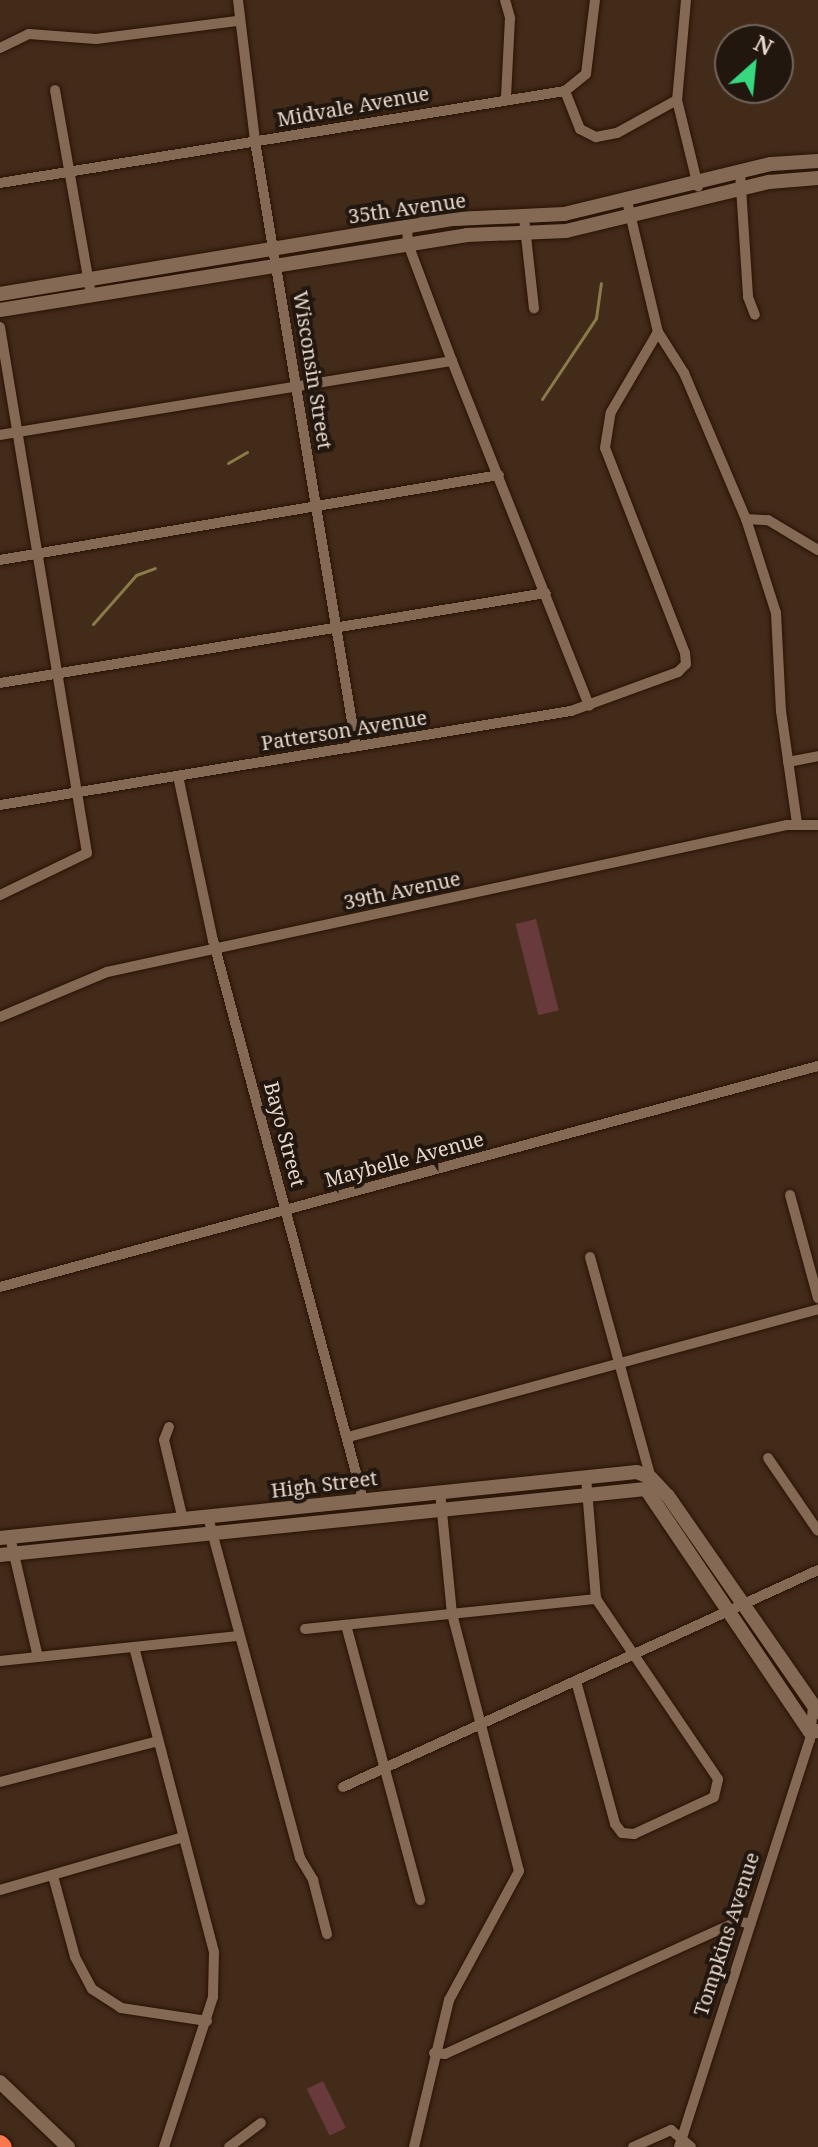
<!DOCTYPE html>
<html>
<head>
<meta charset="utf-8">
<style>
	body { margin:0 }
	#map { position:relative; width:818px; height:2147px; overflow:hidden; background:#432b1a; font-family:"Noto Serif",serif }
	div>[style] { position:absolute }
	.green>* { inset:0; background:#693a3b; transform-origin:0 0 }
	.stream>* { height:3px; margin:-1.5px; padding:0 1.5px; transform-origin:1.5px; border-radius:1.5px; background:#897c49 }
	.roads { filter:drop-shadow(0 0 2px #291303) drop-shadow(0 0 2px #291303) }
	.street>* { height:10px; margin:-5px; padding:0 5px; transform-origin:5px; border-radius:5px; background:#846955 }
	.secondary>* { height:14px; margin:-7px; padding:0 7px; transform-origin:7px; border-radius:7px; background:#846955 }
	.highway>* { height:18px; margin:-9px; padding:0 9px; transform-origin:9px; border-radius:9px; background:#fb774f }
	span { translate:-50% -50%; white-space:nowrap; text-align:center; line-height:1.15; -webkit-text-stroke:8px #21170f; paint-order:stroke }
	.street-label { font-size:20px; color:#e7d7cc }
	.north { position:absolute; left:714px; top:24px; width:80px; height:80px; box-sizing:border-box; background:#21170f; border:2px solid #70645b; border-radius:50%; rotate:27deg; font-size:22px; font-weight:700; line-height:32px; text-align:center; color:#e7d7cc }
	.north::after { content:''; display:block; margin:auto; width:28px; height:36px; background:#36d880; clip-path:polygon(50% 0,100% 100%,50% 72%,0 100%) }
</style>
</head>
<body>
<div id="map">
	<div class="green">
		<i style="left:536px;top:919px;width:94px;height:21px;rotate:76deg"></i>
		<i style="left:323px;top:2081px;width:52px;height:18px;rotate:64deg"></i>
	</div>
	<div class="stream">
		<i style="left:542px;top:399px;width:97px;rotate:-56.3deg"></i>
		<i style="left:596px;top:318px;width:35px;rotate:-82deg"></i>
		<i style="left:228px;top:463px;width:22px;rotate:-30deg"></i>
		<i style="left:93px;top:624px;width:65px;rotate:-48.7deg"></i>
		<i style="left:136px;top:575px;width:20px;rotate:-20deg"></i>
	</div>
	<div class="roads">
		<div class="street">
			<i style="left:238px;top:0;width:142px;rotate:83.1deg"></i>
			<i style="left:255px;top:141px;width:613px;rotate:80.52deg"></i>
			<i style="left:505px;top:0;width:19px;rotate:74deg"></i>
			<i style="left:510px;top:18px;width:80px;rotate:92.9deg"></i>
			<i style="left:686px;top:0;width:100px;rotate:95.1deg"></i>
			<i style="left:677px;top:100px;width:89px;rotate:76.3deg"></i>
			<i style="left:0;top:48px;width:32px;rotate:-26deg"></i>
			<i style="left:29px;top:34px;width:67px;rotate:4.3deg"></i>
			<i style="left:96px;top:39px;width:142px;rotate:-7.3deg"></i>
			<i style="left:55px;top:90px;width:208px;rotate:80deg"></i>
			<i style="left:565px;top:91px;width:41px;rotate:68.5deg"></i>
			<i style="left:580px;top:129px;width:18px;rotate:27deg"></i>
			<i style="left:596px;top:137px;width:21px;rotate:-11deg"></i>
			<i style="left:617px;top:133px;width:68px;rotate:-28.8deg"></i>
			<i style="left:740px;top:172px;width:125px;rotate:86.3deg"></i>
			<i style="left:748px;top:297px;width:19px;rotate:69deg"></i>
			<i style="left:0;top:183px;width:572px;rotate:-9.25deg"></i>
			<i style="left:565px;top:91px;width:27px;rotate:-39deg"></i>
			<i style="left:586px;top:74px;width:75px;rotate:-83.1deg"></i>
			<i style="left:627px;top:201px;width:135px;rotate:76.7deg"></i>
			<i style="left:658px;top:332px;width:49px;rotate:57.6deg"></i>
			<i style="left:684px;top:373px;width:159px;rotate:67deg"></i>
			<i style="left:746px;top:519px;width:99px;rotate:72.3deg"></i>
			<i style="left:776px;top:613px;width:98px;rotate:87.1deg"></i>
			<i style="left:781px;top:711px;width:114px;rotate:81.9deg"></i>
			<i style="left:524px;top:218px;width:91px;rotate:83.7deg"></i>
			<i style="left:407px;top:226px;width:18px;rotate:87deg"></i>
			<i style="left:408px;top:244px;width:125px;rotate:69.4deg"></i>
			<i style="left:452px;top:361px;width:371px;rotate:68.3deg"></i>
			<i style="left:0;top:327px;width:533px;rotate:80.61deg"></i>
			<i style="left:87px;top:853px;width:97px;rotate:154.2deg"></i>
			<i style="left:0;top:435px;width:458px;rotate:-9.3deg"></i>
			<i style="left:746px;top:519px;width:22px;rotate:3deg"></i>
			<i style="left:768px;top:520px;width:58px;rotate:31deg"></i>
			<i style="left:0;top:560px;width:506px;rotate:-9.67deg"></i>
			<i style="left:0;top:683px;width:553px;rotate:-9.36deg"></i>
			<i style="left:788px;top:762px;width:31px;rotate:-11deg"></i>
			<i style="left:178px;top:776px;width:168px;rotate:78deg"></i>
			<i style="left:213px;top:940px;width:579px;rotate:74.98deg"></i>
			<i style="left:0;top:805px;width:579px;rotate:-9.35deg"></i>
			<i style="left:571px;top:711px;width:114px;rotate:-20deg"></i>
			<i style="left:678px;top:672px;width:11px;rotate:-45deg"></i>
			<i style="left:686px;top:664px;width:11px;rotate:-95deg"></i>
			<i style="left:685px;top:653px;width:220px;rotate:-111.3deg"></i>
			<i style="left:605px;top:448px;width:36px;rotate:-81deg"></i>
			<i style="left:611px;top:412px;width:93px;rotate:-59.6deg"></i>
			<i style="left:0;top:1017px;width:116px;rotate:-22.8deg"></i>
			<i style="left:107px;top:972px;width:696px;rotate:-12.2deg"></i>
			<i style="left:787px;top:825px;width:31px"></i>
			<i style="left:790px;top:1195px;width:107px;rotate:74.8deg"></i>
			<i style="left:590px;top:1257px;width:229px;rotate:74.6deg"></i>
			<i style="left:0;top:1287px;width:847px;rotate:-15.12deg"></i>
			<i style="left:169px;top:1427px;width:14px;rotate:111deg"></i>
			<i style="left:164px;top:1440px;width:82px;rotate:76.6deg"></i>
			<i style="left:348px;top:1437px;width:487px;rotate:-15.2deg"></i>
			<i style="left:768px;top:1458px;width:88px;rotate:55.6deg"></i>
			<i style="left:208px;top:1517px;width:353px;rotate:74.9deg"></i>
			<i style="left:300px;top:1858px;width:26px;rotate:59deg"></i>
			<i style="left:313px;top:1880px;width:56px;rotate:75.5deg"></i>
			<i style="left:10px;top:1537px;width:123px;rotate:76.9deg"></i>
			<i style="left:346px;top:1625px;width:285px;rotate:74.9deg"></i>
			<i style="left:305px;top:1629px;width:293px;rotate:-5.9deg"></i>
			<i style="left:134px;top:1647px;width:315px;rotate:75.3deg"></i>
			<i style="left:214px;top:1952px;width:45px;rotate:91.3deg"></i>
			<i style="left:213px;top:1997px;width:158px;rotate:108.1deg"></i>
			<i style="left:0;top:1661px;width:240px;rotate:-6deg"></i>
			<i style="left:576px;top:1681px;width:148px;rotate:74.7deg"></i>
			<i style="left:615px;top:1824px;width:11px;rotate:52deg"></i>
			<i style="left:622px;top:1833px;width:12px;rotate:5deg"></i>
			<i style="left:634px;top:1834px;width:88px;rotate:-24.8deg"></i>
			<i style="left:714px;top:1797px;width:18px;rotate:-77deg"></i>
			<i style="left:718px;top:1779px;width:217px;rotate:-124.1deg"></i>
			<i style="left:596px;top:1599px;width:121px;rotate:-94.7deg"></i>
			<i style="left:0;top:1782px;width:163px;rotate:-14.5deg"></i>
			<i style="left:343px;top:1787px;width:522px;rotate:-24.55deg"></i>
			<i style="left:53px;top:1876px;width:84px;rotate:74.8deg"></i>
			<i style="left:75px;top:1957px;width:36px;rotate:62deg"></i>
			<i style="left:92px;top:1989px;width:35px;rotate:33deg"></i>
			<i style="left:121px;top:2008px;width:87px;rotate:8.6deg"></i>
			<i style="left:0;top:1890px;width:191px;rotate:-16.1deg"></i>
			<i style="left:434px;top:2053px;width:11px;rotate:5deg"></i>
			<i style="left:445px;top:2054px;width:322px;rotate:-24.4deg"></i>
			<i style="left:738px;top:1921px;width:13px;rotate:13deg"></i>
			<i style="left:229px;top:2147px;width:40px;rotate:-37deg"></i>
			<i style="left:414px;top:2147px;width:151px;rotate:-76.6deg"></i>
			<i style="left:449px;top:2000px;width:147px;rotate:-61.5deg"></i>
			<i style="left:519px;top:1871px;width:266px;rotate:-104.6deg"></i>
			<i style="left:452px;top:1614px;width:123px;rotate:-95.6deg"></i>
			<i style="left:633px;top:2147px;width:42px;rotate:-24.1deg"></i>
			<i style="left:671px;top:2130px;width:26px;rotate:40deg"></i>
			<i style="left:679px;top:2147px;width:428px;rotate:-72.2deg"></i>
			<i style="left:810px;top:1740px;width:34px;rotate:-85deg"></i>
		</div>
		<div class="secondary">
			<i style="left:0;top:294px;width:461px;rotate:-9.4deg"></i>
			<i style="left:455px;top:219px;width:109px;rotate:-2.6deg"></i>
			<i style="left:564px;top:214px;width:213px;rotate:-13.6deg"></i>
			<i style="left:771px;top:164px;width:47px;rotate:-3.7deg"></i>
			<i style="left:0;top:310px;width:473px;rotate:-9.1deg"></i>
			<i style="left:467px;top:235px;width:99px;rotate:-2.3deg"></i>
			<i style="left:566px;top:231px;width:209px;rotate:-13.6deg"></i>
			<i style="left:769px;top:182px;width:49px;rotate:-4.7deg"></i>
			<i style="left:646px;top:1489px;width:293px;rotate:56deg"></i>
			<i style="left:810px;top:1732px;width:8px;rotate:-7deg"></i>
			<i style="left:0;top:1538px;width:640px;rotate:-5.92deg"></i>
			<i style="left:637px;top:1472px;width:15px;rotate:23deg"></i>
			<i style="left:651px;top:1478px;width:25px;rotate:47deg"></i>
			<i style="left:668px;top:1496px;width:263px;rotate:55.2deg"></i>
			<i style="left:0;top:1555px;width:649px;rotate:-5.83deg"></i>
			<i style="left:0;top:2082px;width:94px;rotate:43.7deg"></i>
		</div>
		<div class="highway">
			<i style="left:0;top:2144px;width:4px;rotate:45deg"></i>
		</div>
	</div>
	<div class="street-label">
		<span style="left:353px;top:106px;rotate:-10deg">Midvale Avenue</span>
		<span style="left:407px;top:208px;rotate:-8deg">35th Avenue</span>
		<span style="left:313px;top:370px;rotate:81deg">Wisconsin Street</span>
		<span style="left:344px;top:730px;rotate:-9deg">Patterson Avenue</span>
		<span style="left:402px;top:890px;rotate:-12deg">39th Avenue</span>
		<span style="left:285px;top:1134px;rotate:75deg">Bayo Street</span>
		<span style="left:404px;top:1159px;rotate:-15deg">Maybelle Avenue</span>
		<span style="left:324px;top:1484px;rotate:-7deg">High Street</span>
		<span style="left:726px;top:1934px;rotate:-72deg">Tompkins Avenue</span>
	</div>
	<div class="north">N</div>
</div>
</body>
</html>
